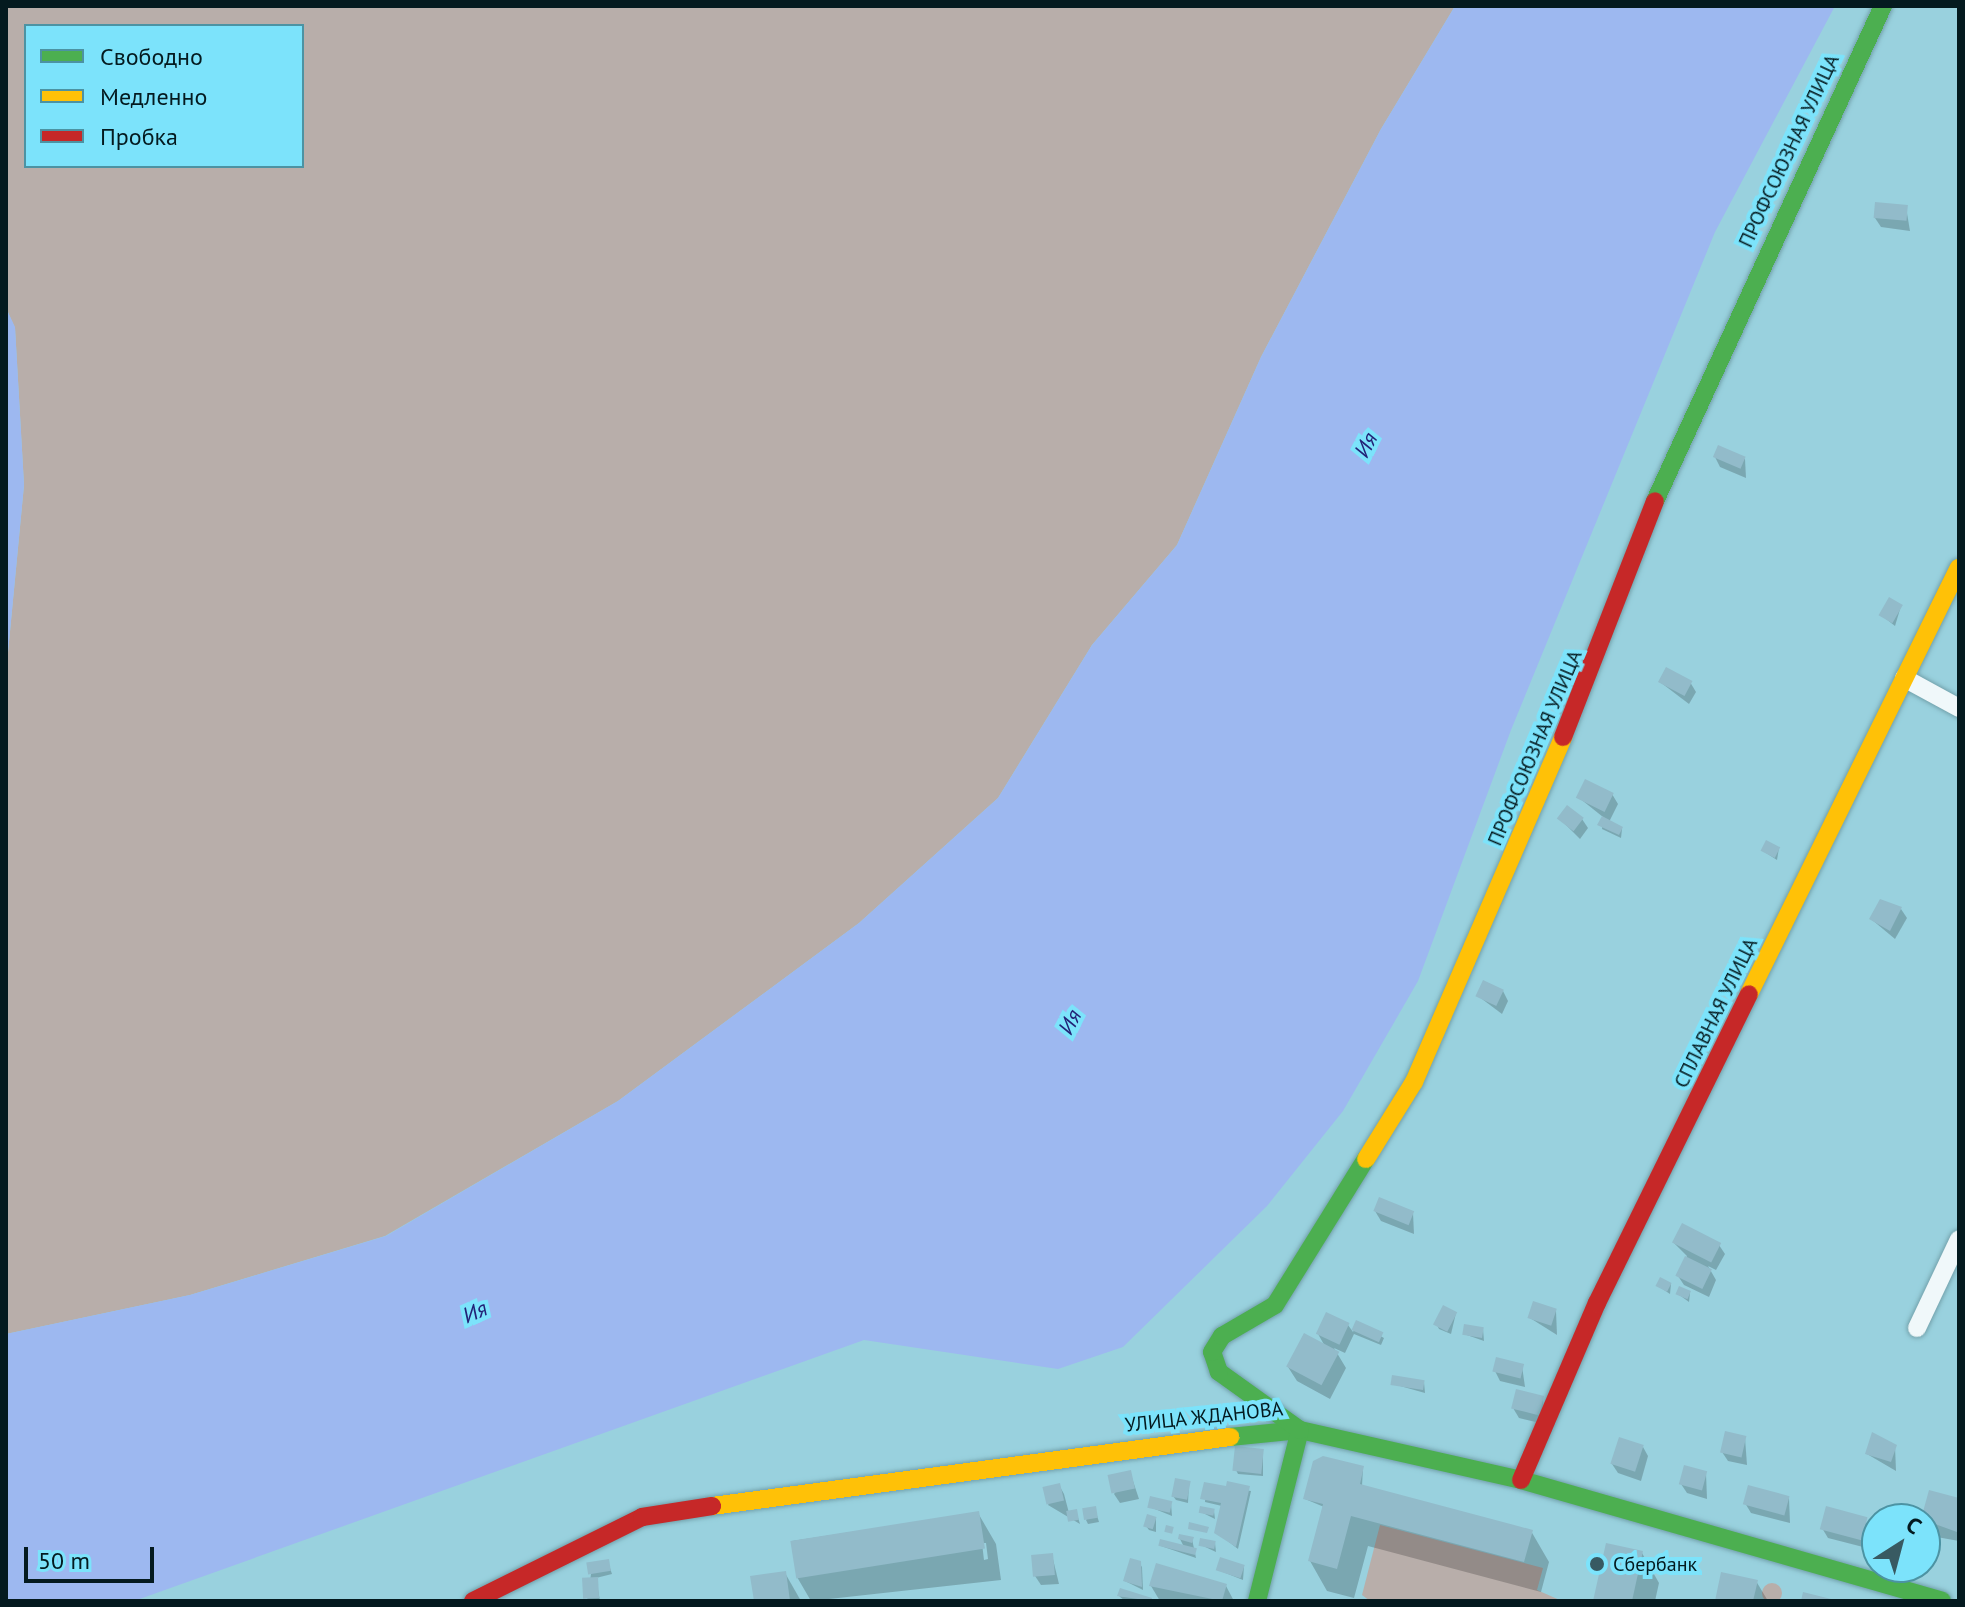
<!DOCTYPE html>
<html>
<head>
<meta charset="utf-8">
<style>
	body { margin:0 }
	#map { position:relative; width:1965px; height:1607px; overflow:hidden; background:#99d1de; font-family:"PT Sans",sans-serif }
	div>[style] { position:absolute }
	.green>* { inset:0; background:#b8aeaa }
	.round { border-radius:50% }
	.water>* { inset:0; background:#9db8f0 }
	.shadow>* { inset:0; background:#0003 }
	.building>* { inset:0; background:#92bbca; transform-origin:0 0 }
	.roads { filter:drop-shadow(0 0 2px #72a1ab) drop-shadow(0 0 2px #72a1ab) }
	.street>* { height:18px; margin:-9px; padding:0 9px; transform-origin:9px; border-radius:9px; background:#f0f8fa }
	.fast>* { height:18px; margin:-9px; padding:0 9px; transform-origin:9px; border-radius:9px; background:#4caf50 }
	.slow>* { height:18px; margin:-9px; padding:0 9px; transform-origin:9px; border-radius:9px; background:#ffc107 }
	.jam>* { height:18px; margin:-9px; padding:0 9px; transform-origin:9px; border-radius:9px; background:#c62828 }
	.dots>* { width:22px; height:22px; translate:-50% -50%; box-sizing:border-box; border:4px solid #7ce3fb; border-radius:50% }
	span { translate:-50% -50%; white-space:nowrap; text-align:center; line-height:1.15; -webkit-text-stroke:8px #7ce3fb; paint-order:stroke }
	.street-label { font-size:20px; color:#041a1f }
	.poi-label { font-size:20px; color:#041a1f }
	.left { translate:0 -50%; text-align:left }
	.water-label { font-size:22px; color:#232276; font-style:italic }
	.frame { position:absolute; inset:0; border:8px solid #041a1f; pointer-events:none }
	.legend { position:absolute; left:24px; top:24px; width:280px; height:144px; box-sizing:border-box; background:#7ce3fb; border:2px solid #4c93a3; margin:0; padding:10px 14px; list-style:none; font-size:24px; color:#041a1f }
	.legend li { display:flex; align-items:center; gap:16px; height:40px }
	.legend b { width:40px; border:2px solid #4c93a3 }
	.north { position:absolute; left:1861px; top:1503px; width:80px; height:80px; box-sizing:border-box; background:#7ce3fb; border:2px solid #4c93a3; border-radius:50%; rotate:36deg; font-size:22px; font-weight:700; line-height:32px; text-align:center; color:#041a1f }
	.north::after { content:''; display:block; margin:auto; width:28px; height:36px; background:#385a62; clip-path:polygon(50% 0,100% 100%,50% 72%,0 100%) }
	.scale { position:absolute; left:24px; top:1547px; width:130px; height:36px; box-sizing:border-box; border:4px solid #041a1f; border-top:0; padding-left:10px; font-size:24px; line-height:28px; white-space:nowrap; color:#041a1f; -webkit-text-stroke:6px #7ce3fb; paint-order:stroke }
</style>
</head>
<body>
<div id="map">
	<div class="green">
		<i style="clip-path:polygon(evenodd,6px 6px,1455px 6px,1381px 129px,1261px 357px,1177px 545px,1092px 645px,998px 798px,859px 923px,618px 1101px,385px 1236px,190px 1295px,6px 1334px,6px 673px,24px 485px,15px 328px,6px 308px,6px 6px,26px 26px,302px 26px,302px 166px,26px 166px,26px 26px)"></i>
		<i style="clip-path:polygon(1380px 1525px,1543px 1568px,1537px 1590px,1562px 1601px,1370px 1601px,1362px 1595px)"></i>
		<i class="round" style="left:1762px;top:1583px;width:20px;height:20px"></i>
	</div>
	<div class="water">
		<i style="clip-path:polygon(1455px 6px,1835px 6px,1715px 232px,1511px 730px,1418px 981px,1343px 1111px,1267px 1206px,1123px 1347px,1058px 1369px,864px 1340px,134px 1601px,6px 1601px,6px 1334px,190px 1295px,386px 1236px,618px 1101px,859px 923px,998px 798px,1092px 645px,1177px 545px,1261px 357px,1381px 129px)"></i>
		<i style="clip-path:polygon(6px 308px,15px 327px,24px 485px,6px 673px)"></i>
	</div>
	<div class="shadow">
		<i style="clip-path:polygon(1906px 207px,1910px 231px,1881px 227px,1875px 218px)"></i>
		<i style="clip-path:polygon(1715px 457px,1745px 459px,1746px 478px,1720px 467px)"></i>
		<i style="clip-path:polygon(1901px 606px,1895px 626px,1881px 615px)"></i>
		<i style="clip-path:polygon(1660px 682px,1690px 682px,1696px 692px,1689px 704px)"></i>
		<i style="clip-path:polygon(1612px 794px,1618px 804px,1609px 822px,1622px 829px,1621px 838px,1602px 829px,1603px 817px,1578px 797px)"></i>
		<i style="clip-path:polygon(1560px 819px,1582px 819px,1588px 828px,1580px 839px)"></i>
		<i style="clip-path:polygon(1779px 848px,1777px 860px,1763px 851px)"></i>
		<i style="clip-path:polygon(1901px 909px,1907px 918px,1895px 939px,1871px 919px)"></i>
		<i style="clip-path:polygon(1503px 991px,1508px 1001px,1502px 1014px,1478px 996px)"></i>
		<i style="clip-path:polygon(1375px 1211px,1413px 1213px,1414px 1234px,1381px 1221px)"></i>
		<i style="clip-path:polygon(1674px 1243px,1719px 1245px,1725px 1254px,1716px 1270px,1708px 1266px,1716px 1280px,1709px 1297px,1684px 1285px,1678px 1276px,1687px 1256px)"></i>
		<i style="clip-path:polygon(1671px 1284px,1670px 1294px,1658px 1286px)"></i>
		<i style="clip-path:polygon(1690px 1293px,1689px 1302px,1678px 1294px)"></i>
		<i style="clip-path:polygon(1556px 1311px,1557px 1335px,1530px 1318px)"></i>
		<i style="clip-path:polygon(1456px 1313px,1451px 1334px,1439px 1329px,1437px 1325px)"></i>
		<i style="clip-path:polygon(1357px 1323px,1384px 1338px,1381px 1345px,1354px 1334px,1345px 1353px,1334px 1348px,1346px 1368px,1330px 1399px,1297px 1381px,1288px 1367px,1326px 1348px,1318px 1334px,1348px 1325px,1353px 1332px)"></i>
		<i style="clip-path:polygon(1483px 1329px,1484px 1341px,1464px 1334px)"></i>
		<i style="clip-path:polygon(1522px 1366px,1525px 1387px,1500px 1381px,1495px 1371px)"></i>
		<i style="clip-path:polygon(1424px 1382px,1425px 1393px,1393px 1384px)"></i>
		<i style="clip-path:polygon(1543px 1398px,1544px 1424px,1519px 1418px,1513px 1408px)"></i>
		<i style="clip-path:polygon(1745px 1438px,1747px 1465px,1728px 1461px,1722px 1452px)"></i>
		<i style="clip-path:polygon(1895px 1446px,1896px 1471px,1867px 1454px)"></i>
		<i style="clip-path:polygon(1643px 1447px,1648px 1456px,1641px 1481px,1618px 1473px,1612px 1464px)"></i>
		<i style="clip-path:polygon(1263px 1450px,1263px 1476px,1238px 1474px,1236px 1470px)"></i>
		<i style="clip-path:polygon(1363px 1468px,1362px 1486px,1531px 1531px,1549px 1562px,1541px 1592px,1368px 1546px,1354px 1598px,1327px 1591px,1310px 1561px,1324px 1507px,1305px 1499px)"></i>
		<i style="clip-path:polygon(1130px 1472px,1139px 1499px,1120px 1503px,1114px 1494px)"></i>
		<i style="clip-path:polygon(1706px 1473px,1707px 1499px,1687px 1493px,1681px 1484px)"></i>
		<i style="clip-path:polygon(1189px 1483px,1188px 1503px,1176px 1500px,1173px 1496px)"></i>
		<i style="clip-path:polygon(1206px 1484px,1251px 1491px,1238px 1549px,1216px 1532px,1222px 1506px,1205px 1502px)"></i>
		<i style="clip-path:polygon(1059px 1485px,1064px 1494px,1069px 1513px,1076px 1511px,1080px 1524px,1048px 1505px)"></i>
		<i style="clip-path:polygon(1930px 1492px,1959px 1500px,1959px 1541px,1931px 1536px,1925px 1526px)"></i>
		<i style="clip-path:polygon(1789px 1498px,1790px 1523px,1751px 1513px,1745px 1503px)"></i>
		<i style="clip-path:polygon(1171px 1503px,1172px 1516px,1150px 1507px)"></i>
		<i style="clip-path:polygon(1095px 1509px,1099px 1522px,1088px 1524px,1086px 1520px)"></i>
		<i style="clip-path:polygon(1214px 1511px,1215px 1519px,1201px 1512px)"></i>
		<i style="clip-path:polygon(evenodd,978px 1513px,996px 1544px,1001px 1580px,811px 1601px,797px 1577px,792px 1541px,978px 1513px,982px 1543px,986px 1543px,988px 1559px,984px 1560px,982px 1543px)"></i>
		<i style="clip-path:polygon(1156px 1518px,1156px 1532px,1149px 1530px,1146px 1526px)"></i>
		<i style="clip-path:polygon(1866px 1519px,1867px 1548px,1828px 1538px,1822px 1528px)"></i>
		<i style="clip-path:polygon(1180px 1539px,1192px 1539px,1196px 1558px,1161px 1546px,1184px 1547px)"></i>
		<i style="clip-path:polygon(1215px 1543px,1216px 1552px,1201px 1545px)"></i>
		<i style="clip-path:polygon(1642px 1553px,1659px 1583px,1655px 1601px,1596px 1601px)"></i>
		<i style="clip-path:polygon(1052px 1555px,1059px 1584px,1041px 1585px,1035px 1576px)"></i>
		<i style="clip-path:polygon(608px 1562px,612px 1574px,596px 1578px,600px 1601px,587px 1601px,591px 1574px)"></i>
		<i style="clip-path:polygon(1139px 1563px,1142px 1567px,1143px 1590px,1125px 1581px)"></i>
		<i style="clip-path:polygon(1244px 1566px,1243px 1580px,1218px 1570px)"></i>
		<i style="clip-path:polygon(785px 1573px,801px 1601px,756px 1601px)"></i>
		<i style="clip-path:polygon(1756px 1581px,1768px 1601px,1717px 1601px)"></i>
		<i style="clip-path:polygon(1151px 1586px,1226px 1586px,1234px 1601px,1160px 1601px)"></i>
		<i style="clip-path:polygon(1119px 1596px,1150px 1599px,1151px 1601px,1125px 1601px)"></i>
	</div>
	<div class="building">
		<i style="left:1875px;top:202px;width:33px;height:16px;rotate:5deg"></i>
		<i style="left:1718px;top:445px;width:30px;height:13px;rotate:23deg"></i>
		<i style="left:1889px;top:597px;width:16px;height:21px;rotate:30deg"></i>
		<i style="left:1666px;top:667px;width:30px;height:17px;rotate:28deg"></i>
		<i style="left:1585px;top:779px;width:32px;height:21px;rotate:26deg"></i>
		<i style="left:1567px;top:805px;width:21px;height:17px;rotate:37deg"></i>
		<i style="clip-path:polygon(1602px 816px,1623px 827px,1619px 835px,1597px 825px)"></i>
		<i style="left:1766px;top:840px;width:16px;height:12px;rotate:27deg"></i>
		<i style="clip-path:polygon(1880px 899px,1902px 907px,1890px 931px,1869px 919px)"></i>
		<i style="left:1483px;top:980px;width:23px;height:18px;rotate:25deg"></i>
		<i style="left:1379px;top:1197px;width:38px;height:15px;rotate:22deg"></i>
		<i style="left:1682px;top:1223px;width:44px;height:22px;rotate:27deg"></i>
		<i style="left:1685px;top:1256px;width:30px;height:22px;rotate:26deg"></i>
		<i style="left:1660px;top:1277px;width:13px;height:10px;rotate:27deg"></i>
		<i style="left:1679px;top:1286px;width:13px;height:9px;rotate:23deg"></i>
		<i style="left:1533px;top:1301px;width:25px;height:18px;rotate:18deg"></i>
		<i style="left:1443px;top:1305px;width:16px;height:22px;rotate:27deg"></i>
		<i style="left:1326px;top:1312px;width:26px;height:24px;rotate:25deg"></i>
		<i style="left:1356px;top:1320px;width:30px;height:11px;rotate:24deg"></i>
		<i style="left:1464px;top:1324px;width:20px;height:11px;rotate:9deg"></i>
		<i style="left:1304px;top:1333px;width:40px;height:38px;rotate:28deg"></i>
		<i style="left:1496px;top:1357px;width:29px;height:15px;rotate:14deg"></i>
		<i style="left:1392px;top:1375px;width:33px;height:10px;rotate:9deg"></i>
		<i style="left:1516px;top:1389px;width:29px;height:20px;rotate:14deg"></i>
		<i style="left:1725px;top:1431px;width:22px;height:22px;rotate:13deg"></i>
		<i style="clip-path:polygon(1872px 1432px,1897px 1445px,1891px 1462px,1865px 1454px)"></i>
		<i style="left:1619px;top:1437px;width:26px;height:28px;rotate:18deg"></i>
		<i style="left:1235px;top:1446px;width:29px;height:25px;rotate:6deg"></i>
		<i style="clip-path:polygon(1323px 1456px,1364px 1466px,1360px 1484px,1533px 1530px,1524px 1562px,1351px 1516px,1337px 1569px,1308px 1561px,1323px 1504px,1303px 1499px,1313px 1461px)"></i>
		<i style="left:1684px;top:1465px;width:24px;height:20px;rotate:15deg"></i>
		<i style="left:1131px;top:1470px;width:19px;height:24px;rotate:78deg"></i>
		<i style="left:1175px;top:1478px;width:16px;height:19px;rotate:11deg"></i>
		<i style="clip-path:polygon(1227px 1481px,1250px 1486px,1236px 1547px,1214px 1533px,1221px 1503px,1200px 1499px,1204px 1482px,1226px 1486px)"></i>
		<i style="left:1060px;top:1483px;width:18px;height:18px;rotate:77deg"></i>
		<i style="left:1748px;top:1485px;width:43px;height:20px;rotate:15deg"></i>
		<i style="clip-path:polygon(1929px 1490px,1959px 1498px,1957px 1532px,1921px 1519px)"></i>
		<i style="left:1150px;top:1496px;width:23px;height:12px;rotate:13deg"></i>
		<i style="left:1096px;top:1506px;width:12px;height:14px;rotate:81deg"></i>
		<i style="left:1200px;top:1506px;width:15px;height:7px;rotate:11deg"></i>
		<i style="left:1826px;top:1506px;width:43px;height:24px;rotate:15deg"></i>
		<i style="left:1077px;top:1509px;width:11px;height:11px;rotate:80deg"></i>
		<i style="left:979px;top:1511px;width:38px;height:191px;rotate:81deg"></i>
		<i style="left:1147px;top:1514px;width:10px;height:13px;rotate:17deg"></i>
		<i style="clip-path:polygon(1189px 1522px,1209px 1527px,1207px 1533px,1188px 1529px)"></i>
		<i style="left:1166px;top:1525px;width:8px;height:7px;rotate:14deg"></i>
		<i style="clip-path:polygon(1179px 1534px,1194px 1537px,1192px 1543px,1178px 1539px)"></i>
		<i style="left:1200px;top:1538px;width:16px;height:8px;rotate:11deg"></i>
		<i style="left:1160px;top:1539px;width:38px;height:7px;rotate:14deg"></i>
		<i style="clip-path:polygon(1606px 1543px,1643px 1551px,1632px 1601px,1593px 1601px)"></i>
		<i style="left:1053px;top:1553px;width:22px;height:22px;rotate:85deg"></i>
		<i style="left:1220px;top:1557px;width:26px;height:14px;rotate:18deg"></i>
		<i style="clip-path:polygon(1130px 1558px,1141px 1561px,1142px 1587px,1123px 1581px)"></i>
		<i style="left:609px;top:1559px;width:12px;height:23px;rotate:81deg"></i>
		<i style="clip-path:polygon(1156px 1563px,1227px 1584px,1222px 1601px,1149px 1586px)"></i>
		<i style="clip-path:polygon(786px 1571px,790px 1601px,754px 1601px,750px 1576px)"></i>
		<i style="clip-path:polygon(1721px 1572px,1758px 1580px,1753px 1601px,1715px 1601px)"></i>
		<i style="left:598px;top:1577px;width:21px;height:16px;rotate:87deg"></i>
		<i style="clip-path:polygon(1120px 1588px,1152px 1598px,1151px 1601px,1117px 1596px)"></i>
		<i style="clip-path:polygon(1803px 1592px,1835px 1600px,1835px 1601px,1801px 1601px)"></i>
	</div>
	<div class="roads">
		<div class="street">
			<i style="left:1904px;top:678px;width:63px;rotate:28.6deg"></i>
			<i style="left:1917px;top:1328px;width:98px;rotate:-64.7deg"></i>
		</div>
		<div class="fast">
			<i style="left:1655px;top:501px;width:545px;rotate:-65.27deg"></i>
			<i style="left:1230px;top:1437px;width:70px;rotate:-5.7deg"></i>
			<i style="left:1300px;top:1430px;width:227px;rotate:12.7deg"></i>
			<i style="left:1521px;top:1480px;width:438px;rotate:16deg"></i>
			<i style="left:1257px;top:1601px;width:176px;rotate:-75.9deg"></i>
			<i style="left:1300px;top:1430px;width:100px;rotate:-144.4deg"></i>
			<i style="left:1219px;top:1372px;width:21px;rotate:-109deg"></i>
			<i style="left:1212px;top:1352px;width:19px;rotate:-58deg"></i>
			<i style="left:1222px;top:1336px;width:61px;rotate:-30.3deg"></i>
			<i style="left:1275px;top:1305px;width:172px;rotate:-58.1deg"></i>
		</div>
		<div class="slow">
			<i style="left:1749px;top:994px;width:475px;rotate:-63.8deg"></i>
			<i style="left:1366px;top:1159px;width:91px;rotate:-58.1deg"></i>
			<i style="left:1414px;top:1082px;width:376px;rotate:-66.6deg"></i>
			<i style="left:712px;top:1506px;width:523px;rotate:-7.59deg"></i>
		</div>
		<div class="jam">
			<i style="left:1563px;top:737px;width:253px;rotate:-68.7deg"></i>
			<i style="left:1521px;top:1480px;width:193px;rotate:-66.8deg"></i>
			<i style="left:1597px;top:1303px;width:344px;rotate:-63.8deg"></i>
			<i style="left:473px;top:1601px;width:189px;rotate:-26.4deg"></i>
			<i style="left:642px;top:1517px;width:71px;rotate:-8.9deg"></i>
		</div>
	</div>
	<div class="dots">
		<i style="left:1597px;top:1564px;background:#385a62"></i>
	</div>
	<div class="street-label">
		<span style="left:1789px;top:151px;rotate:-65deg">ПРОФСОЮЗНАЯ УЛИЦА</span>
		<span style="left:1535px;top:748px;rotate:-67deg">ПРОФСОЮЗНАЯ УЛИЦА</span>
		<span style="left:1716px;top:1013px;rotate:-64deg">СПЛАВНАЯ УЛИЦА</span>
		<span style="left:1204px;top:1417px;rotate:-6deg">УЛИЦА ЖДАНОВА</span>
	</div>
	<div class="poi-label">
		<span class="left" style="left:1613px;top:1564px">Сбербанк</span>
	</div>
	<div class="water-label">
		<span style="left:1366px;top:445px;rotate:-63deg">Ия</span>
		<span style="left:1070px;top:1022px;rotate:-63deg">Ия</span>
		<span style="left:475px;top:1312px;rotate:-24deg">Ия</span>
	</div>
	<div class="frame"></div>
	<ul class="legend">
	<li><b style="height:10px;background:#4caf50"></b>Свободно</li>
	<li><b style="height:10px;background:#ffc107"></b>Медленно</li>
	<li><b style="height:10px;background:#c62828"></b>Пробка</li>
	</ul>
	<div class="north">С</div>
	<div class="scale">50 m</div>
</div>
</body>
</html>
